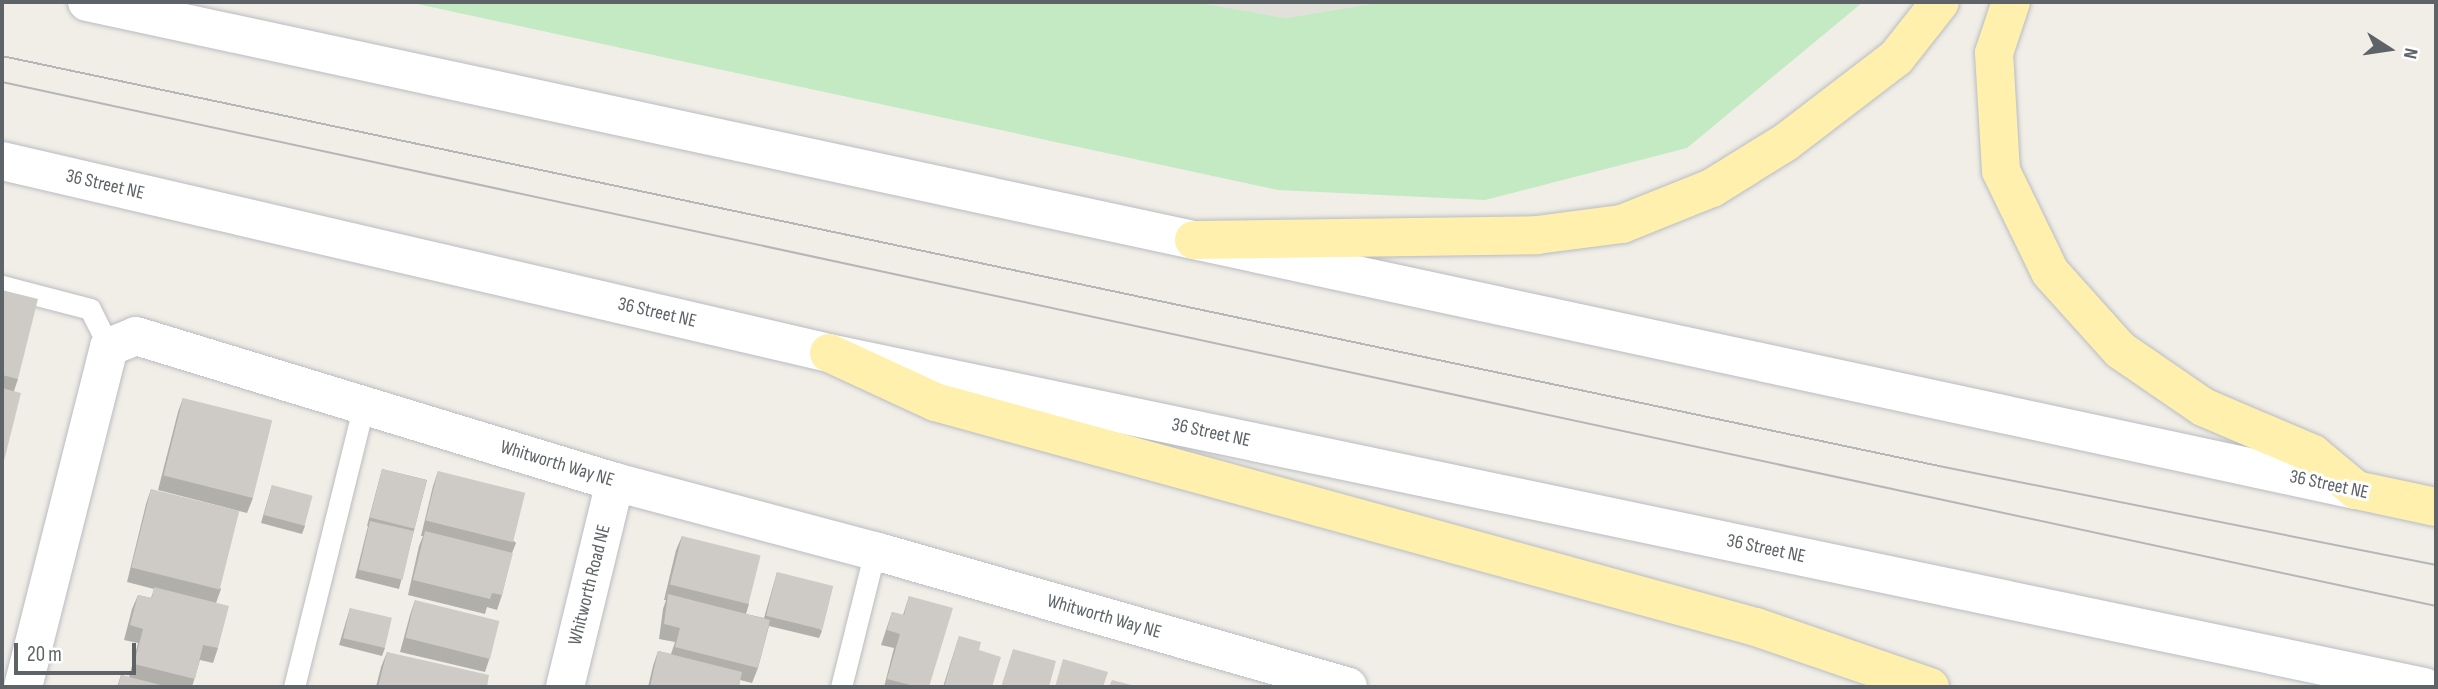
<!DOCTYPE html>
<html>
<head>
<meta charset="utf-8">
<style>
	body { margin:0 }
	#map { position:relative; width:2438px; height:689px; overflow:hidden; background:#f1eee7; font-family:"Sofia Sans Condensed",sans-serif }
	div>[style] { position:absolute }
	.industrial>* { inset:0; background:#e2e0db }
	.green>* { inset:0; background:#c3eac2 }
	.roads { filter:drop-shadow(0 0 2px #b9bcc1) drop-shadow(0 0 2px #b9bcc1) }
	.lane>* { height:21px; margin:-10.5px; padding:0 10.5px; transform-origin:10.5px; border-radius:10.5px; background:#fff }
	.street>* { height:38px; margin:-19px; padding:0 19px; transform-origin:19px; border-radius:19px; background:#fff }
	.secondary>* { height:38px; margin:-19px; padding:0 19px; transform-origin:19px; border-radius:19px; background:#fff }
	.primary>* { height:38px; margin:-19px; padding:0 19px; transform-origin:19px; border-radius:19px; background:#fff0ae }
	.tram>* { height:2px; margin:-1px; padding:0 1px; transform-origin:1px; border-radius:1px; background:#b5b6b7 }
	.wall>* { inset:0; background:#b1afaa }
	.building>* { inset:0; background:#cecbc6; transform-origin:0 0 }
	span { translate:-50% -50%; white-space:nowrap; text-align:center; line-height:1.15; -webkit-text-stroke:6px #fff; paint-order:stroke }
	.street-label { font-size:19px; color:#5e6368 }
	.frame { position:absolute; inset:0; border:4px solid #5e6368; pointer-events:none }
	.north { position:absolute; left:2354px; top:14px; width:70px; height:70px; -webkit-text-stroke:5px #fff; paint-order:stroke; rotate:102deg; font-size:19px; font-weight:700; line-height:28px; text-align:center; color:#5e6368 }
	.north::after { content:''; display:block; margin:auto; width:24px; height:32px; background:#5e6368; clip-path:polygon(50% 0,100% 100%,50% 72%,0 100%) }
	.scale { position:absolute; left:14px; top:643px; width:122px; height:32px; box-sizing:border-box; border:4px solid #5e6368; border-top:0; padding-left:9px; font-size:21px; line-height:24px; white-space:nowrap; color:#5e6368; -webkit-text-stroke:5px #fff; paint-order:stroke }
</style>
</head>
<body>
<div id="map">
	<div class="industrial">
		<i style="clip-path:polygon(1195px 2px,1382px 2px,1286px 18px)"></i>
	</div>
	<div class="green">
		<i style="clip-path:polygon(408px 2px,1195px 2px,1286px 18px,1382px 2px,1863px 2px,1687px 148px,1485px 200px,1278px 190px)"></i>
	</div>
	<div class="roads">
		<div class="lane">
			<i style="left:2px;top:286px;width:91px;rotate:14.6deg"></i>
			<i style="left:90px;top:309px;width:42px;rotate:63.4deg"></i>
			<i style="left:294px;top:687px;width:291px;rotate:-76.1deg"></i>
			<i style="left:841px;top:687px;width:140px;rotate:-76deg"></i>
		</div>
		<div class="street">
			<i style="left:23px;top:687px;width:351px;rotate:-75.8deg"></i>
			<i style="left:109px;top:347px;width:29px;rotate:-22deg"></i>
			<i style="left:136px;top:336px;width:501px;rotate:16.95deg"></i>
			<i style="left:615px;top:482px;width:269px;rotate:14.9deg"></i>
			<i style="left:875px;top:551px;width:492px;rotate:16deg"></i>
			<i style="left:565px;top:687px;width:211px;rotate:-76.3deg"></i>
		</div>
		<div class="secondary">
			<i style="left:87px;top:2px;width:2321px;rotate:12.14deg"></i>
			<i style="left:2px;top:161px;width:849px;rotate:13.07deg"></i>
			<i style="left:829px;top:353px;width:1630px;rotate:11.83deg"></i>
		</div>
		<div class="primary">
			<i style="left:2011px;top:2px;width:54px;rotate:108.4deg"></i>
			<i style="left:1994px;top:53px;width:118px;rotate:86.6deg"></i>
			<i style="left:2001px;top:171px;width:112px;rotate:64.1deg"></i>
			<i style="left:2050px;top:272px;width:105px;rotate:48.1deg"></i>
			<i style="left:2120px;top:350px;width:101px;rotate:34.5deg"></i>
			<i style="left:2203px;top:407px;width:120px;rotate:23.1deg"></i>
			<i style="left:2313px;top:454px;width:56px;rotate:39.9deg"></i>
			<i style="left:2356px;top:490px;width:82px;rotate:12deg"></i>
			<i style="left:1194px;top:240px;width:343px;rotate:-0.8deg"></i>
			<i style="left:1537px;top:235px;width:86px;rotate:-7.4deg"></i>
			<i style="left:1622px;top:224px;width:97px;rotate:-21.8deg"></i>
			<i style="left:1712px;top:188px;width:87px;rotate:-31.9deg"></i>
			<i style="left:1786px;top:142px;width:138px;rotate:-37.4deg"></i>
			<i style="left:1896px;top:58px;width:71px;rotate:-51.8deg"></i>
			<i style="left:829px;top:353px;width:117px;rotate:24.8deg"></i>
			<i style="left:935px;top:402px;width:851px;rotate:15.33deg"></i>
			<i style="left:1756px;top:627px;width:184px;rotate:19deg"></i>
		</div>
	</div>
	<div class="tram">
		<i style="left:2px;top:56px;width:1980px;rotate:11.95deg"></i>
		<i style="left:1939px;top:466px;width:507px;rotate:11.27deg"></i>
		<i style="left:2px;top:82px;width:2490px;rotate:12.15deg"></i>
	</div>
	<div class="wall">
		<i style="clip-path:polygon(2px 290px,18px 379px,14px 391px,2px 469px)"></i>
		<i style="clip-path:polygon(183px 398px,253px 498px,247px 513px,158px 490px,178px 412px)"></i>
		<i style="clip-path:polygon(382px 469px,427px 480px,399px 589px,355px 578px,368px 526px,367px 526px)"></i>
		<i style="clip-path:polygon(438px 471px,516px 543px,512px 553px,502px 595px,497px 610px,487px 607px,485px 614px,408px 595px,419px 546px,423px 536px,421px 536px,433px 486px)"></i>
		<i style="clip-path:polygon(272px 485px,305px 526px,302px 534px,261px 523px)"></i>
		<i style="clip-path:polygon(151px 489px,221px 589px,216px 603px,218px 648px,213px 663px,200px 660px,192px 687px,117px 687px,121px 675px,129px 677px,138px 643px,124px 640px,132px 609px,138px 595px,151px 598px,154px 589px,127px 582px,146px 504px)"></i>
		<i style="clip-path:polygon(682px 536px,749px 604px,746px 614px,764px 618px,777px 572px,822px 631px,819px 638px,769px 626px,758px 668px,752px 683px,740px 680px,739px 687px,648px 687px,653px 666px,658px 651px,671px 654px,675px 642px,659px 639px,663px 609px,666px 600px,664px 600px,676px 550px)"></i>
		<i style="clip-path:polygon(909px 596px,929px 687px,884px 687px,894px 648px,881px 645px,892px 612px,903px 615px)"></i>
		<i style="clip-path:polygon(415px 600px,490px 657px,485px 672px,400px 652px,410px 615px)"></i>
		<i style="clip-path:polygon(350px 608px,385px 648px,382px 656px,339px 645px)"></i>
		<i style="clip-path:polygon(959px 636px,979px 650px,992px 687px,943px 687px)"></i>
		<i style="clip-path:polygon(387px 652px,487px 687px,376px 687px,381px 667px)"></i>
	</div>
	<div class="building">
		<i style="clip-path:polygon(2px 290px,38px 299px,18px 379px,2px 375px)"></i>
		<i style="clip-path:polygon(2px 388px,21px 393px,2px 469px)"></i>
		<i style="left:183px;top:398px;width:92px;height:80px;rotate:14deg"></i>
		<i style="left:382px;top:469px;width:46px;height:50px;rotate:14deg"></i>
		<i style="left:438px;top:471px;width:90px;height:51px;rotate:14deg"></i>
		<i style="left:272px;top:485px;width:42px;height:31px;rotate:15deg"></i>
		<i style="left:151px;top:489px;width:91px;height:81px;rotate:14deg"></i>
		<i style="left:370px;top:521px;width:45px;height:50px;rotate:13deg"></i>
		<i style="clip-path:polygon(425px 531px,513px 553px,502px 595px,492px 593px,490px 599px,413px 580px)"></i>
		<i style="left:682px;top:536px;width:81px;height:50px;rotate:14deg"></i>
		<i style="left:777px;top:572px;width:58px;height:45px;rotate:14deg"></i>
		<i style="clip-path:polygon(154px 587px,229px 606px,218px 648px,203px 645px,195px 679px,134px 664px,143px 629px,130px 625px,138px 595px,152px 598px)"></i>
		<i style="clip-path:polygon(668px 594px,770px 620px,758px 668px,675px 647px,680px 628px,664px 624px)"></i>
		<i style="clip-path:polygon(909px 596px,953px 608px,929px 687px,918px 687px,887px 679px,900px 634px,887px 630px,892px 612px,904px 615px)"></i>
		<i style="left:415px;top:600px;width:87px;height:39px;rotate:14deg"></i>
		<i style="left:350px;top:608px;width:43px;height:31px;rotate:13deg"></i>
		<i style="clip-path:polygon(959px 636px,981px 642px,979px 650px,1001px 657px,992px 687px,944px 687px)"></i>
		<i style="clip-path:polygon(1013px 649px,1056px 661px,1049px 687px,1001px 687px)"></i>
		<i style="clip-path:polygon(658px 651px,742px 672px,739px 687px,650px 687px)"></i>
		<i style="clip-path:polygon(387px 652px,489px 675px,487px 687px,378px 687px)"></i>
		<i style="clip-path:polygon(1063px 659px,1108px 672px,1103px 687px,1055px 687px)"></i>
		<i style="clip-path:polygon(121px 675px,169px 687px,118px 687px)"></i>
		<i style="clip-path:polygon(1112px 680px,1139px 687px,1109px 687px)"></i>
	</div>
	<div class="street-label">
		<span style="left:105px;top:185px;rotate:13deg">36 Street NE</span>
		<span style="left:657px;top:313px;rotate:13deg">36 Street NE</span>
		<span style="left:1211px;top:433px;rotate:12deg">36 Street NE</span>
		<span style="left:557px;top:464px;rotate:17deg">Whitworth Way NE</span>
		<span style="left:2329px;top:485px;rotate:12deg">36 Street NE</span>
		<span style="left:1766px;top:549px;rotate:12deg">36 Street NE</span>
		<span style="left:590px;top:585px;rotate:-76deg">Whitworth Road NE</span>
		<span style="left:1104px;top:617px;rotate:16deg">Whitworth Way NE</span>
	</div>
	<div class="frame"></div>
	<div class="north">N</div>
	<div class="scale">20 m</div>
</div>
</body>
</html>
